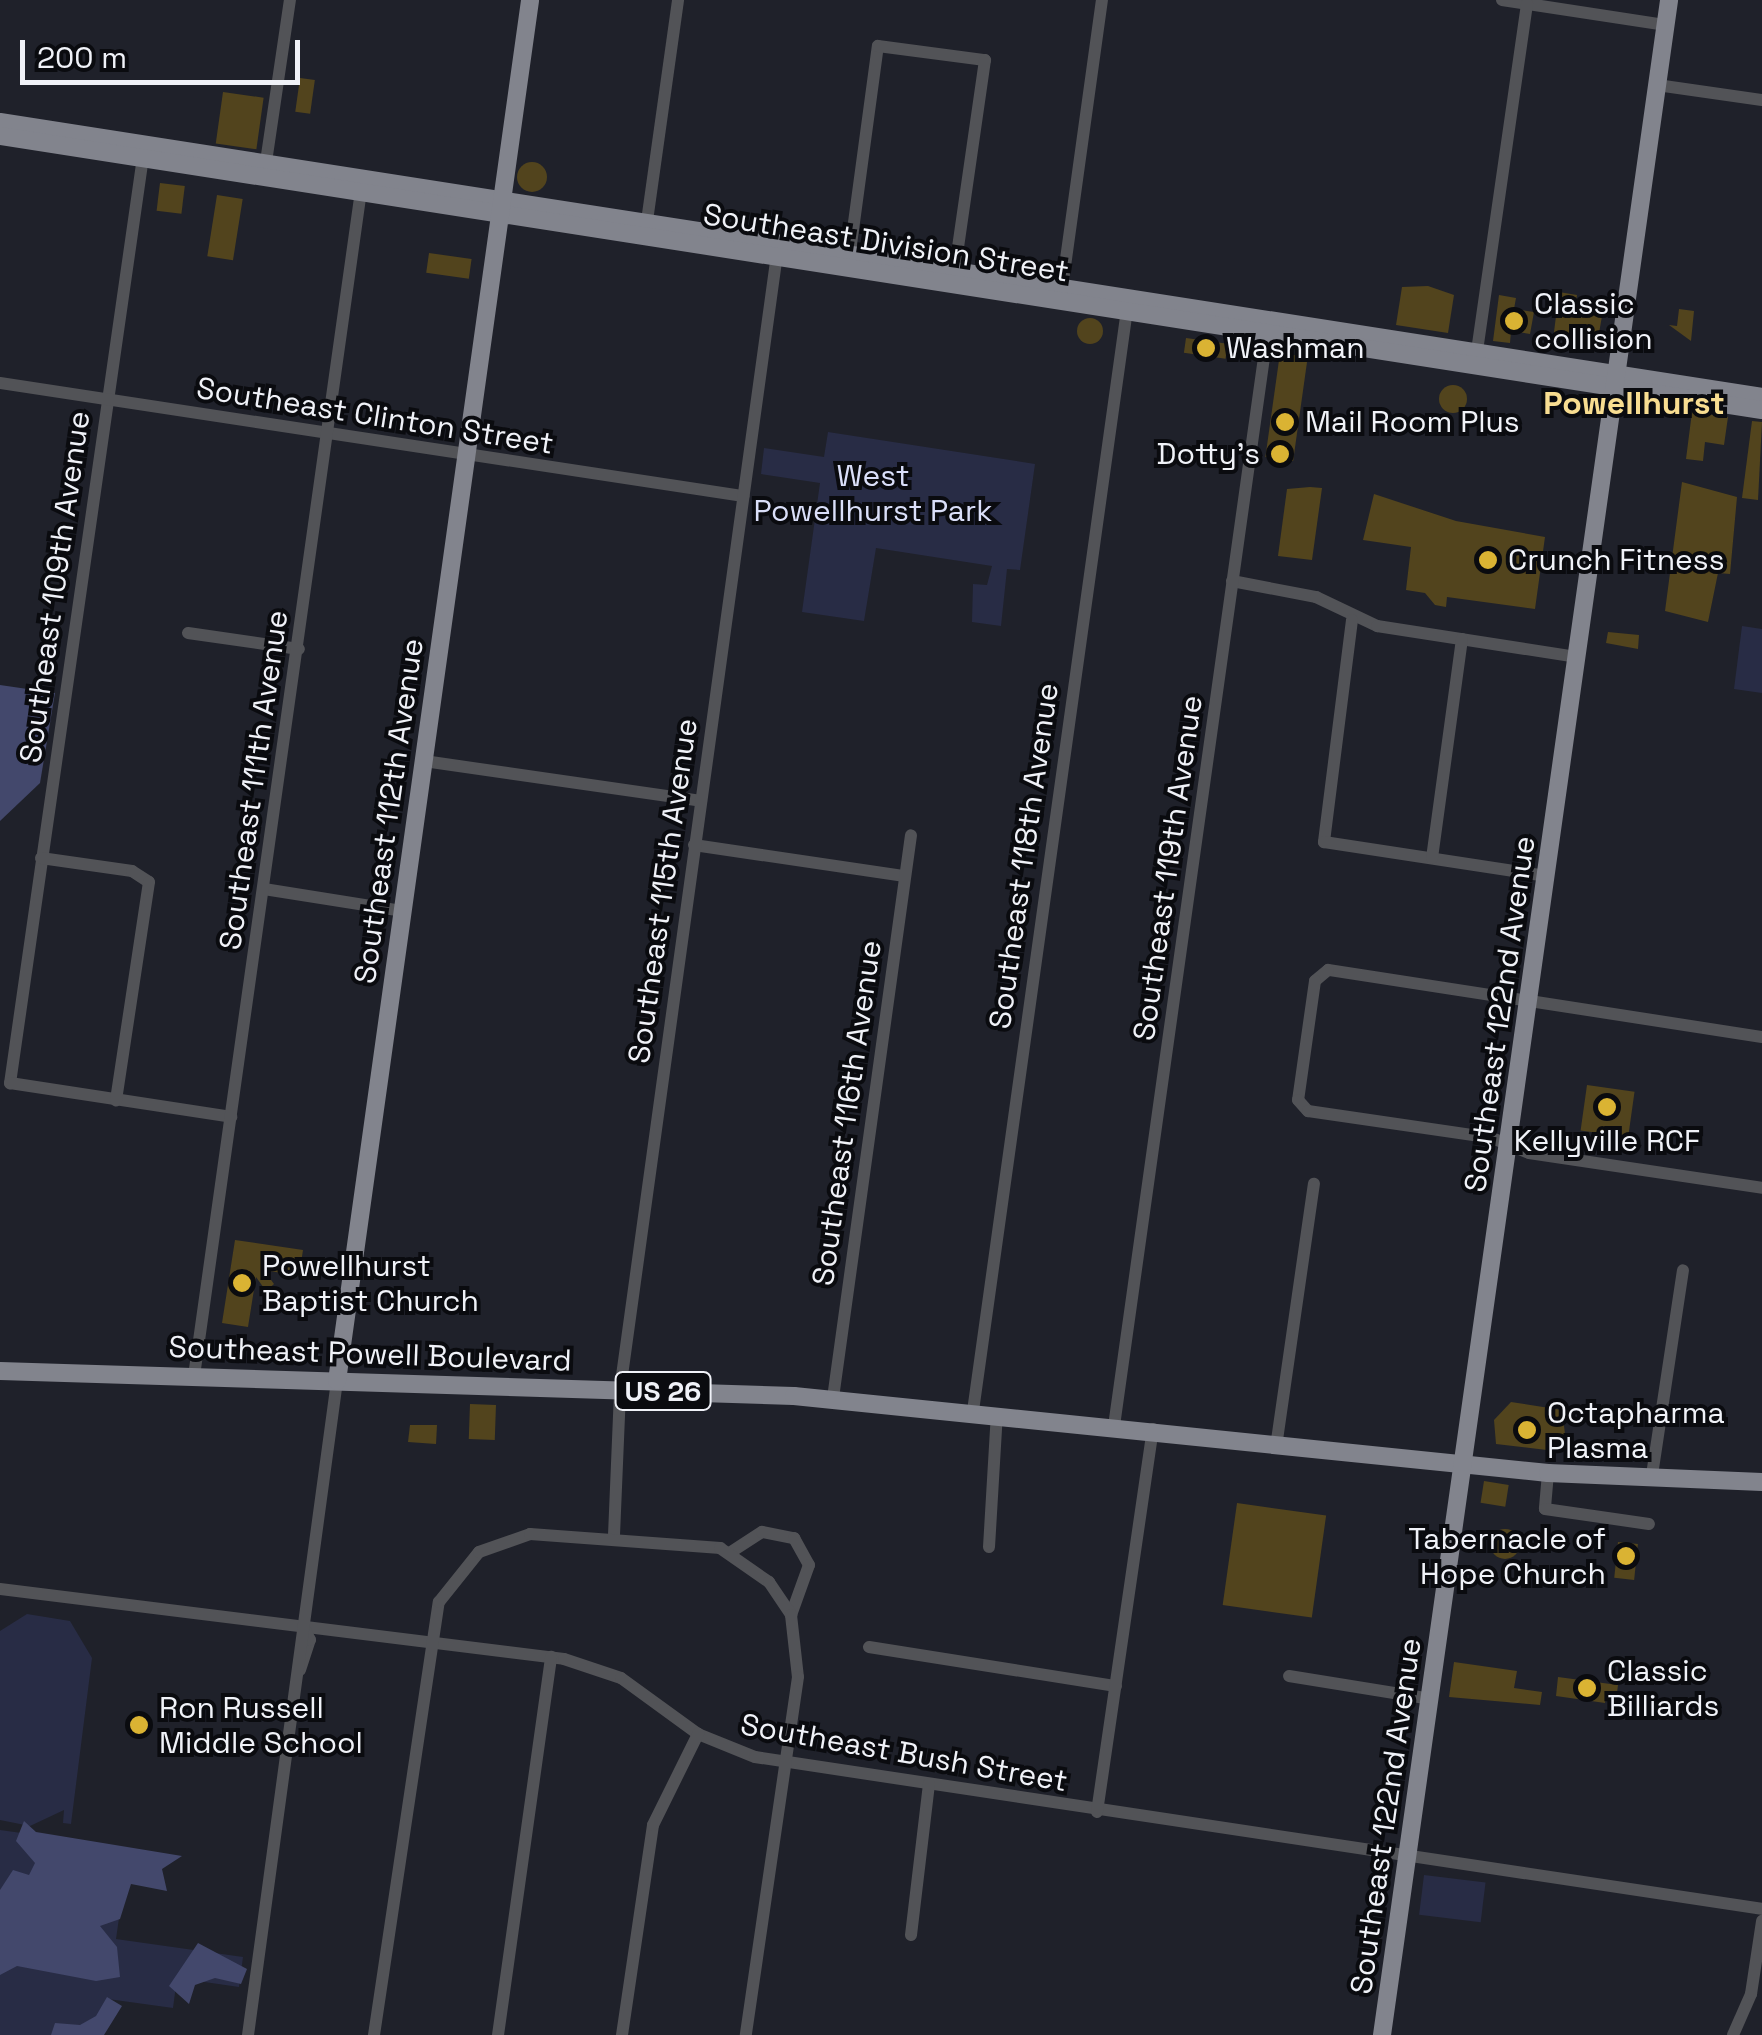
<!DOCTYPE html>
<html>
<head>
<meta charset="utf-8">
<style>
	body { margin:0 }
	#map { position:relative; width:1762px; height:2035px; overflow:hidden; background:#1f212a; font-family:"Space Grotesk",sans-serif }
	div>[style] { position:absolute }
	.green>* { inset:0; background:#282c45; transform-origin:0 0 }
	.forest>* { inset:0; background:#43486c }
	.building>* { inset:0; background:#52441d; transform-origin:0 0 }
	.round { border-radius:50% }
	.minor>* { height:12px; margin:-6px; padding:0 6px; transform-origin:6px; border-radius:6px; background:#525357 }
	.major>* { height:18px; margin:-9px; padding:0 9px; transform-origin:9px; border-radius:9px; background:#82848d }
	.dots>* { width:28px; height:28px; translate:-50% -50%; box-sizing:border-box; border:5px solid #0a0b0f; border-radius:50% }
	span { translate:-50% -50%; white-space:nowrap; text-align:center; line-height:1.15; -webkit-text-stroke:8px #0a0b0f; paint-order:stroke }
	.shield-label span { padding:2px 8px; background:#0a0b0f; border:2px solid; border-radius:8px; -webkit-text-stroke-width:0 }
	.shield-label { font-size:28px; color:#f0f2f8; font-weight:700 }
	.street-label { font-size:30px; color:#f0f2f8 }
	.poi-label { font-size:30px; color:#f0f2f8 }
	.left { translate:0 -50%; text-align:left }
	.right { translate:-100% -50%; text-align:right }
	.park-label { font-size:30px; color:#dadff9 }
	.neighbourhood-label { font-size:32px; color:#f8dd91; font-weight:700 }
	.scale { position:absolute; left:20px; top:40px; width:280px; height:45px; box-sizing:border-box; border:5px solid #f0f2f8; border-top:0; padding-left:12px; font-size:30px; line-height:35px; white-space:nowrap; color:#f0f2f8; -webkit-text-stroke:8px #0a0b0f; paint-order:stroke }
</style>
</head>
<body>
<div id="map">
	<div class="green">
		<i style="clip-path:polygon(828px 432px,1035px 464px,1020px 570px,1007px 569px,1001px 626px,972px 622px,973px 584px,987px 585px,992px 566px,876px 548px,864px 621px,802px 612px,820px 483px,761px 474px,764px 448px,824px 457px)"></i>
		<i style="clip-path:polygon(1742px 626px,1762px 629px,1762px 693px,1734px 689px)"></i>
		<i style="clip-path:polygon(27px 1614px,70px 1621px,92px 1658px,71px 1824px,63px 1823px,64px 1810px,30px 1826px,0 1820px,0 1631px)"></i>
		<i style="clip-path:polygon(0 1830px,129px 1848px,116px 1939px,243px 1957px,239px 1987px,177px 1978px,173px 2008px,108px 1999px,102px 2035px,0 2035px)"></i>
		<i style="left:1424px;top:1875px;width:62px;height:40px;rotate:7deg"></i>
	</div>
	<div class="forest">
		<i style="clip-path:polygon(0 685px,55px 693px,40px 783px,0 821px)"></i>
		<i style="clip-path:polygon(24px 1821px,36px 1832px,182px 1856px,162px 1869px,167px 1891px,131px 1884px,120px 1919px,100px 1926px,117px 1947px,120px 1977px,96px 1981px,17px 1966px,0 1975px,0 1890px,13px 1870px,29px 1875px,35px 1863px,16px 1841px)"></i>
		<i style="clip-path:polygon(198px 1943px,247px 1969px,241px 1984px,215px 1978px,195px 1985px,189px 2004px,169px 1986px)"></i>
		<i style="clip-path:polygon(107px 1997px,122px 2006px,104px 2035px,51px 2035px,55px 2023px,80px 2025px,96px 2016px)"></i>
	</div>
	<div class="building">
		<i style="left:300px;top:78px;width:15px;height:34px;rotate:8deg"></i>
		<i style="left:223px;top:92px;width:41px;height:52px;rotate:8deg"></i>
		<i class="round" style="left:517px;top:162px;width:30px;height:30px"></i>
		<i style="left:160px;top:183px;width:25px;height:28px;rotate:7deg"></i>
		<i style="left:217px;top:195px;width:26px;height:62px;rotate:9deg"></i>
		<i style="left:429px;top:253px;width:43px;height:20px;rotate:8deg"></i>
		<i style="clip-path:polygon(1428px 286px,1454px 295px,1448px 333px,1396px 325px,1402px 287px)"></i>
		<i style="clip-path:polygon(1559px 292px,1577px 295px,1574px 313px,1602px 316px,1598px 339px,1553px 340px)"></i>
		<i style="clip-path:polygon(1499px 295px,1516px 298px,1514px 309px,1534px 312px,1530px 334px,1511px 331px,1510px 343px,1493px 341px)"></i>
		<i style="clip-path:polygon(1679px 309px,1694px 311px,1691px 341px,1669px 325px,1677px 326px)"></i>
		<i class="round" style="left:1077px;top:318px;width:26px;height:26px"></i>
		<i style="left:1186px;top:338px;width:42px;height:15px;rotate:8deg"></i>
		<i style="left:1280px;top:353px;width:28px;height:105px;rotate:8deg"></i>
		<i class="round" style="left:1439px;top:385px;width:28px;height:28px"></i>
		<i style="clip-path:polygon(1692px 412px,1728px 417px,1724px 445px,1705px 442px,1703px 461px,1686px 459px)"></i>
		<i style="clip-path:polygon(1752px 421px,1762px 422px,1758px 500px,1742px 498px)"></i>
		<i style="clip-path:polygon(1682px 482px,1737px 497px,1730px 574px,1718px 573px,1708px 622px,1665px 611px)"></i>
		<i style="clip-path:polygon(1310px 487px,1322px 488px,1312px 560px,1278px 556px,1287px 489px)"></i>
		<i style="clip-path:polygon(1374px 494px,1456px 521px,1545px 537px,1535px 609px,1447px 597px,1446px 607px,1435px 605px,1425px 593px,1406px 590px,1411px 547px,1363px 540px)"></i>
		<i style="clip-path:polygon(1608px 632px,1639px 635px,1638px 649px,1606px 643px)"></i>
		<i style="left:1587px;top:1085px;width:48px;height:46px;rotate:8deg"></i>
		<i style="clip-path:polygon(235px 1240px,303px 1250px,299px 1276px,264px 1270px,274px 1284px,266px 1291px,256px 1277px,248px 1327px,222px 1323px)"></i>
		<i style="clip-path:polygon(1511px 1402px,1562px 1410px,1566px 1442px,1555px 1451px,1496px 1444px,1494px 1420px)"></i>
		<i style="left:470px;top:1404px;width:26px;height:35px;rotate:2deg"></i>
		<i style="clip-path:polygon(410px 1425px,437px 1425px,436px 1444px,408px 1442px)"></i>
		<i style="left:1484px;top:1481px;width:25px;height:22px;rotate:9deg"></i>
		<i style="left:1237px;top:1503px;width:90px;height:103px;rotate:8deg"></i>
		<i class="round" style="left:1490px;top:1529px;width:30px;height:30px"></i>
		<i style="left:1618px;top:1542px;width:20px;height:36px;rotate:6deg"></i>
		<i style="clip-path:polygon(1454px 1662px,1517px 1671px,1514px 1688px,1542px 1692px,1540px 1705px,1449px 1697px)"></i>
		<i style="clip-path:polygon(1558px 1677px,1618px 1685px,1617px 1693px,1607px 1691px,1605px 1703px,1556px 1696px)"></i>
	</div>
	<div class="minor">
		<i style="left:1502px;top:0;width:166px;rotate:8.7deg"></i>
		<i style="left:1657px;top:85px;width:106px;rotate:8.1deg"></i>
		<i style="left:143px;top:157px;width:936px;rotate:98.17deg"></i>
		<i style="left:10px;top:1083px;width:224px;rotate:8.7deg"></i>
		<i style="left:266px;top:162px;width:164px;rotate:-81.6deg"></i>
		<i style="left:647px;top:221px;width:223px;rotate:-82deg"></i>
		<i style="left:850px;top:252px;width:208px;rotate:-82.3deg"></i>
		<i style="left:878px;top:46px;width:108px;rotate:7.5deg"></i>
		<i style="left:985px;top:60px;width:210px;rotate:98.2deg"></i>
		<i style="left:1061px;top:295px;width:298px;rotate:-82.1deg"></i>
		<i style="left:1476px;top:358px;width:358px;rotate:-81.8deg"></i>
		<i style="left:0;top:383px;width:752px;rotate:8.65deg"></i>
		<i style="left:1232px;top:581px;width:86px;rotate:10.8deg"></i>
		<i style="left:1316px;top:597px;width:68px;rotate:25.4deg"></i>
		<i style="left:1377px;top:626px;width:203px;rotate:8.8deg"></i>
		<i style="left:1352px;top:620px;width:224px;rotate:97.2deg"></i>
		<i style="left:1324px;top:842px;width:226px;rotate:8.7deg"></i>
		<i style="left:188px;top:633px;width:112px;rotate:8.2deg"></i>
		<i style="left:424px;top:761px;width:280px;rotate:8.2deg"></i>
		<i style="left:694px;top:845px;width:213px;rotate:8.4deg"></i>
		<i style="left:41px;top:858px;width:92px;rotate:8.1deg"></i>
		<i style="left:132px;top:871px;width:20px;rotate:33deg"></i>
		<i style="left:149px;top:882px;width:221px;rotate:98.6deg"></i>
		<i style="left:1432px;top:858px;width:221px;rotate:-82.2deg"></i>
		<i style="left:264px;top:889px;width:141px;rotate:9deg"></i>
		<i style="left:1762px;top:1037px;width:439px;rotate:-171.2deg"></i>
		<i style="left:1328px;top:970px;width:17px;rotate:140deg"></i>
		<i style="left:1315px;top:981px;width:120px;rotate:98.1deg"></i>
		<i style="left:1298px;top:1100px;width:15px;rotate:48deg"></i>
		<i style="left:1308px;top:1111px;width:186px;rotate:8.3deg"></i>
		<i style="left:1492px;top:1138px;width:40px;rotate:22deg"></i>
		<i style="left:1529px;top:1153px;width:236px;rotate:8.5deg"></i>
		<i style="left:194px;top:1376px;width:1198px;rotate:-81.98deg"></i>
		<i style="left:833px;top:1398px;width:568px;rotate:-82.11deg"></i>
		<i style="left:973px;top:1411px;width:1113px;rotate:-82.04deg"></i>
		<i style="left:1114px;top:1426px;width:1108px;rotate:-82.01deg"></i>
		<i style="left:1277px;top:1440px;width:259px;rotate:-81.8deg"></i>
		<i style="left:1548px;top:1473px;width:36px;rotate:95deg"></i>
		<i style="left:1545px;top:1509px;width:105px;rotate:8.2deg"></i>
		<i style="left:1652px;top:1475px;width:207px;rotate:-81.4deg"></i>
		<i style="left:614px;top:1535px;width:145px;rotate:-87.6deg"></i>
		<i style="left:620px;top:1390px;width:1147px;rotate:-82.13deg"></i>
		<i style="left:989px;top:1547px;width:133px;rotate:-86.6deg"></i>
		<i style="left:731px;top:1552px;width:37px;rotate:-33deg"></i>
		<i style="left:762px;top:1532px;width:33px;rotate:11deg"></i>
		<i style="left:794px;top:1538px;width:31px;rotate:61deg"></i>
		<i style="left:809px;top:1565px;width:53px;rotate:109.8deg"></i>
		<i style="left:0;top:1589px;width:568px;rotate:7.07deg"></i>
		<i style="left:564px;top:1659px;width:60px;rotate:18.4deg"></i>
		<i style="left:621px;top:1678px;width:95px;rotate:36deg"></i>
		<i style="left:698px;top:1734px;width:61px;rotate:22deg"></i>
		<i style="left:755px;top:1757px;width:1018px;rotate:8.58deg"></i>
		<i style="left:869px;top:1647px;width:250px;rotate:9deg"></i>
		<i style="left:300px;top:1670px;width:32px;rotate:-72deg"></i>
		<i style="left:310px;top:1640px;width:11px;rotate:-117deg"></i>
		<i style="left:1289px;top:1676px;width:144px;rotate:9.2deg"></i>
		<i style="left:1097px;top:1812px;width:387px;rotate:-81.7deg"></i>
		<i style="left:911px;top:1935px;width:152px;rotate:-83.2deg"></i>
		<i style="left:248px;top:2035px;width:660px;rotate:-82.25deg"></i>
		<i style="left:374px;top:2035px;width:438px;rotate:-81.5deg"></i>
		<i style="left:439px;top:1602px;width:64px;rotate:-51.3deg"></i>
		<i style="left:479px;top:1552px;width:54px;rotate:-19.4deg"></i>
		<i style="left:530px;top:1534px;width:191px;rotate:4.2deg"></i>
		<i style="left:720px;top:1548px;width:60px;rotate:34.8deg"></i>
		<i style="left:769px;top:1582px;width:40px;rotate:56deg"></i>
		<i style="left:791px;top:1615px;width:62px;rotate:83.6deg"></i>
		<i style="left:798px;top:1677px;width:362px;rotate:98.3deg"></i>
		<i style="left:498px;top:2035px;width:382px;rotate:-82deg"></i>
		<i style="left:622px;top:2035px;width:212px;rotate:-81.6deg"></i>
		<i style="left:653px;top:1825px;width:102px;rotate:-63.7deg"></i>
		<i style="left:1733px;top:2035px;width:45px;rotate:-66.3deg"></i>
		<i style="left:1751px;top:1994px;width:74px;rotate:-81.4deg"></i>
	</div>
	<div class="major">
		<i style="left:0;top:122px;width:1783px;rotate:8.87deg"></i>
		<i style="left:0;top:136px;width:1783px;rotate:8.84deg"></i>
		<i style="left:0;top:1371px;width:794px;rotate:1.8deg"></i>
		<i style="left:794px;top:1396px;width:758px;rotate:5.83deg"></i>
		<i style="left:1548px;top:1473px;width:214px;rotate:2.4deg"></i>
		<i style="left:337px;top:1381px;width:1394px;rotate:-82.04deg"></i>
		<i style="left:1382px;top:2035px;width:2055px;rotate:-81.97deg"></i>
	</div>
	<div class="dots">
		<i style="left:1514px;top:321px;background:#dab333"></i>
		<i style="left:1206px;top:348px;background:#dab333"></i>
		<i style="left:1285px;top:422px;background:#dab333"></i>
		<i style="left:1280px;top:454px;background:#dab333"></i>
		<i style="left:1488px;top:560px;background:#dab333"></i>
		<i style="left:1607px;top:1107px;background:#dab333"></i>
		<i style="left:242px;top:1283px;background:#dab333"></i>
		<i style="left:1527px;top:1430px;background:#dab333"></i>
		<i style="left:1626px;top:1556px;background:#dab333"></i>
		<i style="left:1587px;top:1688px;background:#dab333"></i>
		<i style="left:139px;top:1725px;background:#dab333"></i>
	</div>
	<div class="shield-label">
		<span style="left:663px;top:1391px">US 26</span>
	</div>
	<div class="street-label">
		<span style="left:886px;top:243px;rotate:9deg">Southeast Division Street</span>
		<span style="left:375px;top:416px;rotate:9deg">Southeast Clinton Street</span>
		<span style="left:55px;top:587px;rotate:-82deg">Southeast 109th Avenue</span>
		<span style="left:254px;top:780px;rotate:-82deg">Southeast 111th Avenue</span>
		<span style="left:389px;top:811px;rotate:-82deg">Southeast 112th Avenue</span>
		<span style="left:1024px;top:856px;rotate:-82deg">Southeast 118th Avenue</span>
		<span style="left:1168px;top:868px;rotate:-82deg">Southeast 119th Avenue</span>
		<span style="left:663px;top:891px;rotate:-82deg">Southeast 115th Avenue</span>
		<span style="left:1500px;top:1014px;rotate:-82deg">Southeast 122nd Avenue</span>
		<span style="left:847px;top:1113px;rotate:-82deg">Southeast 116th Avenue</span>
		<span style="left:370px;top:1354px;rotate:2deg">Southeast Powell Boulevard</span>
		<span style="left:904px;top:1753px;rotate:10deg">Southeast Bush Street</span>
		<span style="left:1386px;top:1816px;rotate:-82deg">Southeast 122nd Avenue</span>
	</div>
	<div class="poi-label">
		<span class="left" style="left:1534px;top:321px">Classic<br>collision</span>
		<span class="left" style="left:1226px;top:348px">Washman</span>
		<span class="left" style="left:1305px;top:422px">Mail Room Plus</span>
		<span class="right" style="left:1260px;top:454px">Dotty's</span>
		<span class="left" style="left:1508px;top:560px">Crunch Fitness</span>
		<span style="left:1607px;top:1141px">Kellyville RCF</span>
		<span class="left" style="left:262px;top:1283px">Powellhurst<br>Baptist Church</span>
		<span class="left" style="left:1547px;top:1430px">Octapharma<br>Plasma</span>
		<span class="right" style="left:1606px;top:1556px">Tabernacle of<br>Hope Church</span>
		<span class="left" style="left:1607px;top:1688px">Classic<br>Billiards</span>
		<span class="left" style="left:159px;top:1725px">Ron Russell<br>Middle School</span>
	</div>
	<div class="park-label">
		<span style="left:873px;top:493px">West<br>Powellhurst Park</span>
	</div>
	<div class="neighbourhood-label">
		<span style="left:1634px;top:403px">Powellhurst</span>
	</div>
	<div class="scale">200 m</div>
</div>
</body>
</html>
